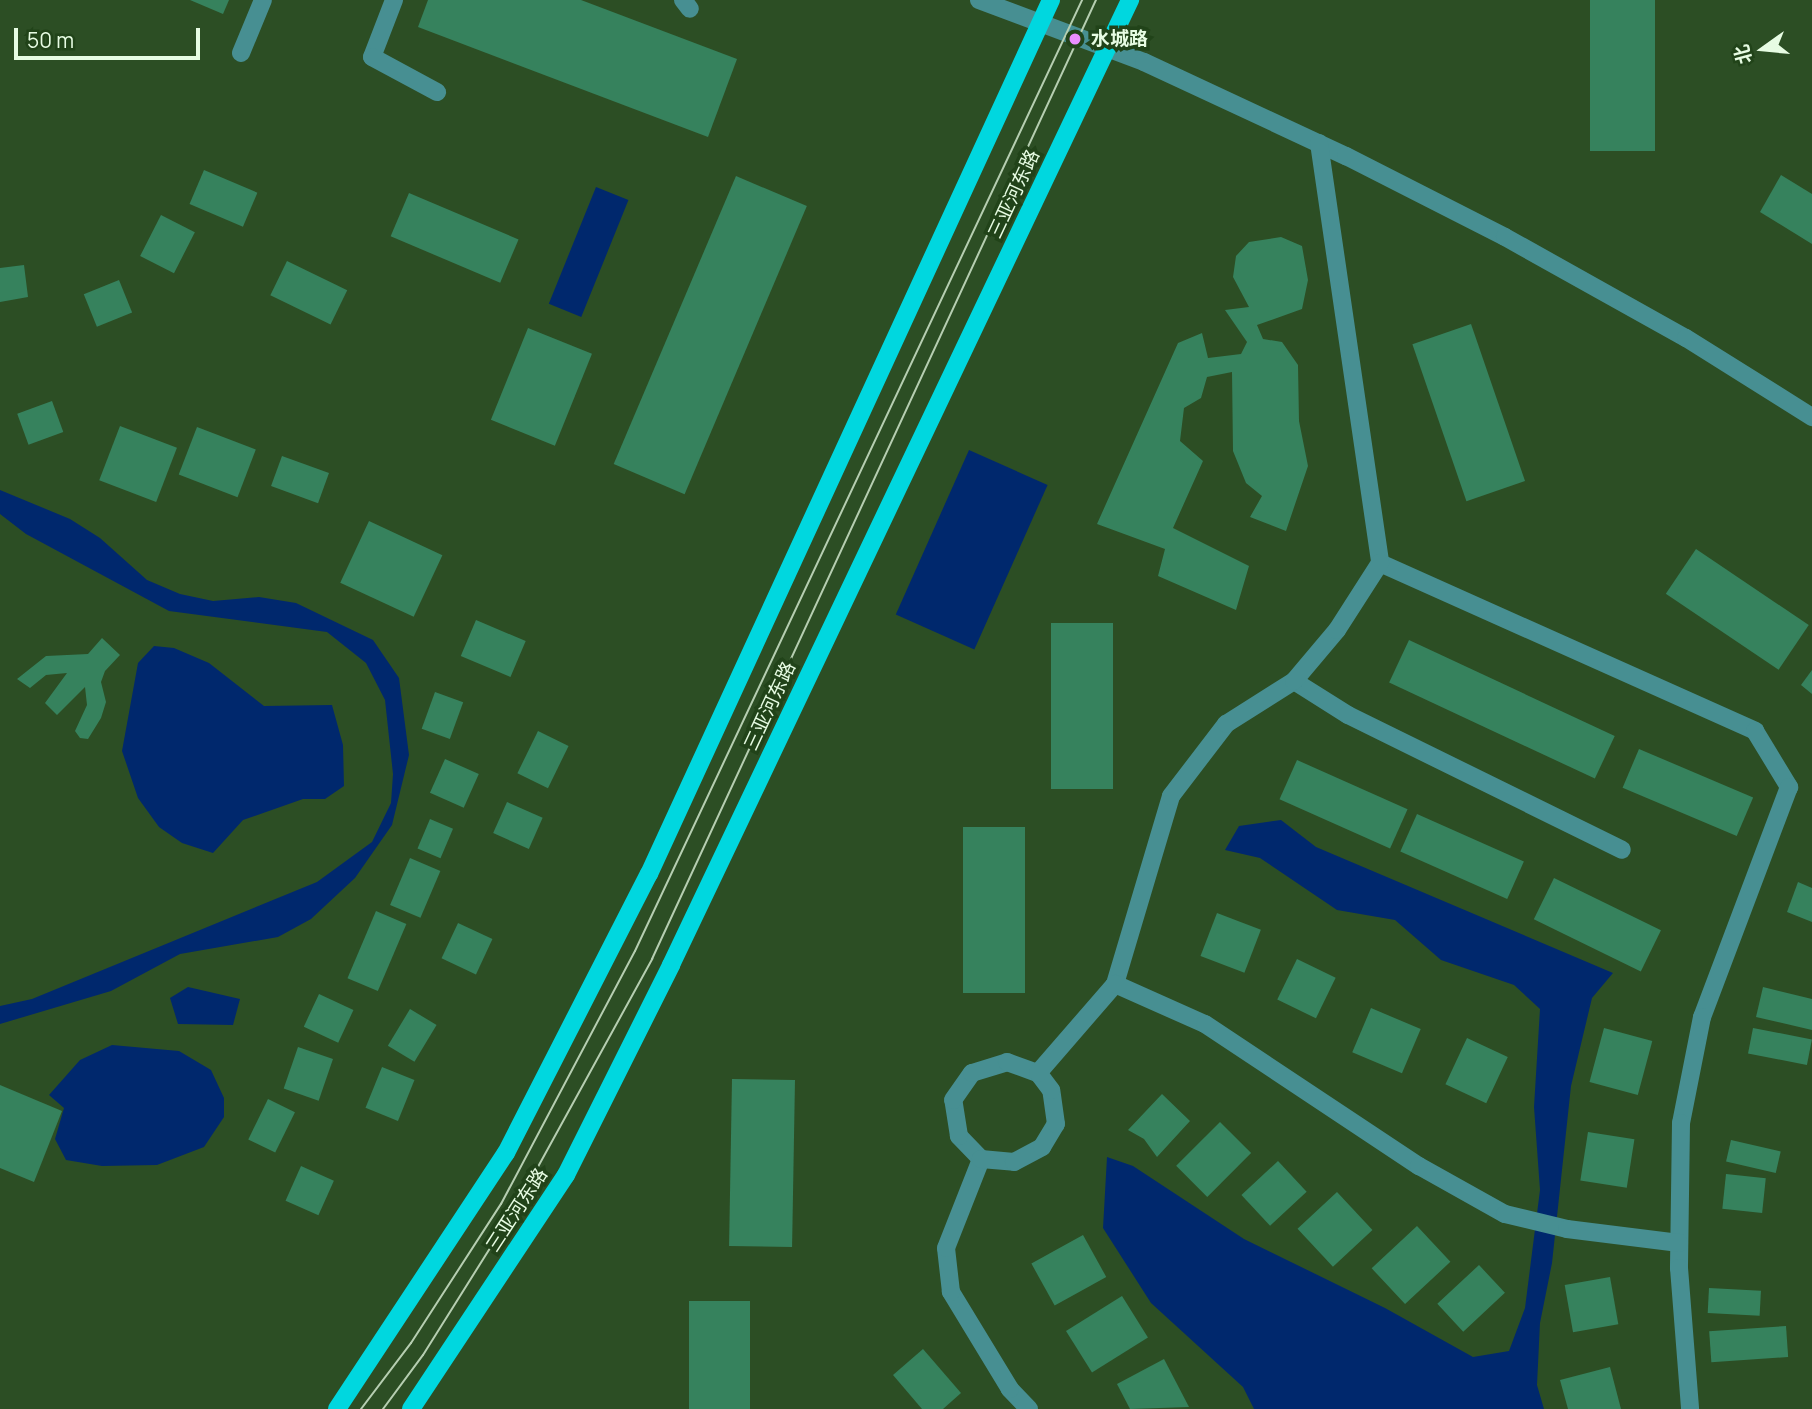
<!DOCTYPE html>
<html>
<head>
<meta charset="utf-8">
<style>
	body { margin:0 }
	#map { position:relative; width:1812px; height:1409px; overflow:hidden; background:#2c4e24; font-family:Manrope,"Noto Sans SC",sans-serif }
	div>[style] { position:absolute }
	.water>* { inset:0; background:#00286d; transform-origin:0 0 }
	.building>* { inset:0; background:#36825d; transform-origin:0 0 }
	.minor>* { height:18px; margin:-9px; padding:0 9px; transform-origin:9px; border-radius:9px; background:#478f92 }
	.major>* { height:18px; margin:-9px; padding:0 9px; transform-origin:9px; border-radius:9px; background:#00d7df }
	.tram>* { height:2px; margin:-1px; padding:0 1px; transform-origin:1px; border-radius:1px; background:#b6ceb1 }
	.dots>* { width:19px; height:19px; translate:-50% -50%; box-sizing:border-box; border:4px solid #214319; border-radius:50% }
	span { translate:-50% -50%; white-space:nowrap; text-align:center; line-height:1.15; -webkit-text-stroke:7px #214319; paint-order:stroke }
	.poi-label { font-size:19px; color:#e7fce3; font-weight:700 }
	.left { translate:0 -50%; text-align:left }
	.street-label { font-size:19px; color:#e7fce3 }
	.north { position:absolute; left:1728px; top:14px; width:70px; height:70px; -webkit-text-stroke:5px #214319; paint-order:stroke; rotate:255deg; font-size:19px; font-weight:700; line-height:28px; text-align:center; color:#e7fce3 }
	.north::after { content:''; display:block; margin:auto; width:24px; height:32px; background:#e7fce3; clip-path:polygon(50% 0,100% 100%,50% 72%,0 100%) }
	.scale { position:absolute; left:14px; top:28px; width:186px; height:32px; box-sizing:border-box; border:4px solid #e7fce3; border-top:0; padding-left:9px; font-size:21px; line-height:24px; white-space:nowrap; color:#e7fce3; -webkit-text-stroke:5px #214319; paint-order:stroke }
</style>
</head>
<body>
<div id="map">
	<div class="water">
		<i style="left:596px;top:187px;width:35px;height:126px;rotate:22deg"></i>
		<i style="left:969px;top:450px;width:86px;height:180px;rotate:24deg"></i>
		<i style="clip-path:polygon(0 490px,70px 519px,100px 538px,147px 580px,180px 594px,213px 601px,259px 597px,296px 603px,373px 640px,399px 678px,409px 755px,392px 825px,355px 878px,311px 919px,278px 937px,180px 954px,111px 991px,0 1024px,0 1006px,32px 999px,317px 882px,372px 842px,391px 803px,393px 774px,385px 700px,366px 663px,327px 632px,169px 611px,26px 534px,0 514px)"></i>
		<i style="clip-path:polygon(154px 646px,174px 648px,209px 663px,264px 706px,332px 705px,343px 745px,344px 786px,325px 799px,303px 799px,243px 820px,213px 853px,182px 843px,159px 827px,138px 798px,122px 751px,138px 663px)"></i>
		<i style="clip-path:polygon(1281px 820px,1316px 847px,1613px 973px,1592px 998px,1571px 1086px,1552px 1263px,1540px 1323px,1537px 1385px,1544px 1409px,1254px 1409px,1243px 1387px,1151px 1303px,1103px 1228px,1107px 1157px,1133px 1166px,1244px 1239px,1385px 1308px,1473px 1357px,1509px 1351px,1525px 1308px,1540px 1190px,1534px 1107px,1540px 1009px,1514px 985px,1441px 960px,1395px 920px,1337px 910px,1260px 858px,1225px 850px,1239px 826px)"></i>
		<i style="clip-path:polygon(188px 987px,240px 999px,233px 1025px,178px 1024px,170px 998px)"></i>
		<i style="clip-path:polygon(112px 1045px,179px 1051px,211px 1070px,224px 1098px,224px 1117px,204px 1147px,157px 1165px,102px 1166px,66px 1160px,55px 1139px,64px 1108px,49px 1095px,80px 1060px)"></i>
	</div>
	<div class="building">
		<i style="clip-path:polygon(190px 0,229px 0,223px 14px)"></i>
		<i style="clip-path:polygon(428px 0,581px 0,737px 59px,708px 137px,418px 27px)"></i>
		<i style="left:1590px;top:0;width:65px;height:151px"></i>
		<i style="left:204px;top:170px;width:58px;height:37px;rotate:23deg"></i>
		<i style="clip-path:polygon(1781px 175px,1812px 194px,1812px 244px,1760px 212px)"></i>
		<i style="left:736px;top:176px;width:77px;height:313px;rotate:23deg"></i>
		<i style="left:409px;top:193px;width:119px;height:47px;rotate:23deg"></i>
		<i style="left:161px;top:215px;width:38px;height:46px;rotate:27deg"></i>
		<i style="clip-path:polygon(1281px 237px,1302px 246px,1308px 280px,1302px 309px,1257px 325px,1263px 339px,1282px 342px,1298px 365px,1299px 421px,1308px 466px,1286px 531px,1250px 517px,1262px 496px,1246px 483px,1233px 451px,1232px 372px,1207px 377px,1201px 398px,1184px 408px,1180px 441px,1203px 461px,1173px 528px,1249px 566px,1236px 610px,1158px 576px,1165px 549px,1097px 524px,1178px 343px,1202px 333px,1208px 358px,1241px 354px,1247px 342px,1225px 310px,1249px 307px,1233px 277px,1236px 256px,1249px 242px)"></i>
		<i style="left:287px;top:261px;width:67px;height:38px;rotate:26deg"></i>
		<i style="clip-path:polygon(24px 265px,28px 297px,0 302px,0 268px)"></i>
		<i style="left:119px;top:280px;width:35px;height:38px;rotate:68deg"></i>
		<i style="left:1471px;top:324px;width:166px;height:62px;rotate:71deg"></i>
		<i style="left:528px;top:328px;width:69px;height:99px;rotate:22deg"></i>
		<i style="left:52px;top:401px;width:33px;height:37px;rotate:70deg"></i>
		<i style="left:120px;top:426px;width:61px;height:58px;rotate:21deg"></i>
		<i style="left:197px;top:427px;width:63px;height:51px;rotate:21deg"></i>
		<i style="left:282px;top:456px;width:50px;height:32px;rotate:20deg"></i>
		<i style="left:369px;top:521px;width:81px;height:68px;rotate:25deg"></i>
		<i style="left:1696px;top:549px;width:136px;height:54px;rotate:34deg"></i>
		<i style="left:476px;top:620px;width:54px;height:39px;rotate:23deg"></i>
		<i style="left:1051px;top:623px;width:62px;height:166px"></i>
		<i style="clip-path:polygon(102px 638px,120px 655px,105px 671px,101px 682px,106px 702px,101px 718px,88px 739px,80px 738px,75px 731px,87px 705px,85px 687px,57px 715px,45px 703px,67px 673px,46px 675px,30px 688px,17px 679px,46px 656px,88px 654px)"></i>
		<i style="left:1409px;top:640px;width:227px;height:47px;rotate:25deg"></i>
		<i style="clip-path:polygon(1812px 670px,1812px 694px,1801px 685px)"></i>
		<i style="left:435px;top:692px;width:30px;height:39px;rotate:20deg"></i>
		<i style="left:538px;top:731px;width:34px;height:47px;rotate:26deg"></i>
		<i style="left:1639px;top:749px;width:124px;height:42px;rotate:23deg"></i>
		<i style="left:445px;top:759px;width:37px;height:37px;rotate:24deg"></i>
		<i style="left:1297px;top:760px;width:121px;height:43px;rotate:24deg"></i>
		<i style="left:507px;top:802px;width:39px;height:34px;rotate:24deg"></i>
		<i style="left:1417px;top:814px;width:117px;height:41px;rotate:24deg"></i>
		<i style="left:430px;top:819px;width:25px;height:32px;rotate:23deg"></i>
		<i style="left:963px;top:827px;width:62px;height:166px"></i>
		<i style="left:410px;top:858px;width:33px;height:51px;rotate:23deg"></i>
		<i style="left:1554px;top:878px;width:119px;height:46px;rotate:26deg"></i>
		<i style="clip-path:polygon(1798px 882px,1812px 888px,1812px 922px,1787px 912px)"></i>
		<i style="left:376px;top:911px;width:33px;height:73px;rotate:23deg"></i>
		<i style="left:1217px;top:913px;width:47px;height:46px;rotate:21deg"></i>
		<i style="left:458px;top:923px;width:38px;height:39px;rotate:25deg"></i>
		<i style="left:1297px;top:959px;width:43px;height:45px;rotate:26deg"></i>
		<i style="clip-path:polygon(1763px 987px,1812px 999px,1812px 1030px,1756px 1017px)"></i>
		<i style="left:319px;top:994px;width:38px;height:36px;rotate:25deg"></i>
		<i style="left:1371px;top:1008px;width:54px;height:48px;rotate:23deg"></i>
		<i style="left:410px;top:1009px;width:31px;height:43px;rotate:31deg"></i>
		<i style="left:1604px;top:1028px;width:50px;height:56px;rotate:15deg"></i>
		<i style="left:1753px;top:1028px;width:60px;height:26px;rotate:11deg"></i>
		<i style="left:1467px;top:1038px;width:45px;height:51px;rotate:25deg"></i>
		<i style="left:298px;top:1047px;width:37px;height:44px;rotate:19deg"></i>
		<i style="left:382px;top:1067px;width:35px;height:44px;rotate:22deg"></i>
		<i style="left:732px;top:1079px;width:63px;height:167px;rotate:1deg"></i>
		<i style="clip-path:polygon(0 1085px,62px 1111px,34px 1182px,0 1168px)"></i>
		<i style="clip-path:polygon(1162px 1094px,1190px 1121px,1157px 1157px,1144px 1139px,1128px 1130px)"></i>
		<i style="left:268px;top:1099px;width:30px;height:45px;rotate:26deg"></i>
		<i style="left:1220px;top:1122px;width:44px;height:62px;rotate:45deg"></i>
		<i style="left:1588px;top:1132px;width:47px;height:49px;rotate:9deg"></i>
		<i style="left:1731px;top:1140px;width:51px;height:22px;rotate:13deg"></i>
		<i style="left:1278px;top:1161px;width:42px;height:50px;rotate:47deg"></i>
		<i style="left:301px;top:1166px;width:36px;height:38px;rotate:24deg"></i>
		<i style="left:1726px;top:1174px;width:40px;height:35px;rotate:6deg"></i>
		<i style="left:1337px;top:1192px;width:52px;height:54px;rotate:47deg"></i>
		<i style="left:1417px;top:1226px;width:49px;height:62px;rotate:47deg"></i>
		<i style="left:1083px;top:1235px;width:48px;height:59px;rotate:61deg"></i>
		<i style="left:1479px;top:1265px;width:38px;height:57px;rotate:47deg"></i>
		<i style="left:1610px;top:1277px;width:48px;height:46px;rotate:80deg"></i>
		<i style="left:1709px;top:1288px;width:52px;height:25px;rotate:3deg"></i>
		<i style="left:1122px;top:1296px;width:49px;height:66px;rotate:58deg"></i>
		<i style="left:689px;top:1301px;width:61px;height:108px"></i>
		<i style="left:1786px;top:1326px;width:31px;height:77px;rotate:86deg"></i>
		<i style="clip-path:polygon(923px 1349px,961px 1393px,943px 1409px,922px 1409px,893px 1375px)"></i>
		<i style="clip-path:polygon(1164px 1359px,1189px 1407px,1130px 1409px,1117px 1384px)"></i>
		<i style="clip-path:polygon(1610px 1367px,1621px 1409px,1568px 1409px,1560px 1380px)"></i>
	</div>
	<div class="minor">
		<i style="left:394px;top:0;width:61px;rotate:111.1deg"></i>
		<i style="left:372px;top:57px;width:74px;rotate:28.3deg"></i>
		<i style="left:683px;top:0;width:11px;rotate:52deg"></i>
		<i style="left:979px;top:0;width:176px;rotate:20.6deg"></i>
		<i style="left:1144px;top:62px;width:223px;rotate:25deg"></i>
		<i style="left:1346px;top:156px;width:178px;rotate:27deg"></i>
		<i style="left:1505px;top:237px;width:207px;rotate:29.2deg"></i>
		<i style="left:1686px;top:338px;width:149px;rotate:32.1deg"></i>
		<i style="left:241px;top:53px;width:57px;rotate:-67.5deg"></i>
		<i style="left:1319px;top:143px;width:424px;rotate:81.7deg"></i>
		<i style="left:1380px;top:563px;width:411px;rotate:24.1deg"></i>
		<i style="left:1755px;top:731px;width:66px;rotate:58.7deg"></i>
		<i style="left:1789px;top:787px;width:246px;rotate:110.7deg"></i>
		<i style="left:1702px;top:1017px;width:108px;rotate:101.2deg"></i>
		<i style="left:1681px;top:1123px;width:145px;rotate:90.8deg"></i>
		<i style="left:1679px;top:1268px;width:141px;rotate:85.5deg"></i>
		<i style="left:1294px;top:681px;width:64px;rotate:32.2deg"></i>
		<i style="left:1348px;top:715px;width:305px;rotate:26.2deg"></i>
		<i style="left:1115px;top:984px;width:196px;rotate:-73.4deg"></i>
		<i style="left:1171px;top:796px;width:91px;rotate:-52.6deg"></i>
		<i style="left:1226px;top:724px;width:80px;rotate:-32.3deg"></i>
		<i style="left:1294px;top:681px;width:67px;rotate:-49.9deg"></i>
		<i style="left:1337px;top:630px;width:80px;rotate:-57.3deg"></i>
		<i style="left:981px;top:1159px;width:32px;rotate:-134deg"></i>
		<i style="left:959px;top:1136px;width:36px;rotate:-99deg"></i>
		<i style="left:953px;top:1100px;width:33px;rotate:-55deg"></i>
		<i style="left:972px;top:1073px;width:37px;rotate:-17deg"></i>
		<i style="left:1007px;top:1062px;width:33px;rotate:20deg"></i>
		<i style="left:1029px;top:1409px;width:28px;rotate:-134deg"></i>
		<i style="left:1010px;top:1389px;width:114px;rotate:-121.3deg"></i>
		<i style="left:951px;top:1292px;width:44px;rotate:-96.5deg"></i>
		<i style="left:946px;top:1248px;width:96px;rotate:-68.5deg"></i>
		<i style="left:981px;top:1159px;width:33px;rotate:5deg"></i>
		<i style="left:1014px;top:1162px;width:32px;rotate:-28deg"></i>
		<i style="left:1042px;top:1147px;width:27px;rotate:-59deg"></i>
		<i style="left:1056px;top:1124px;width:34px;rotate:-98deg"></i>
		<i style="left:1051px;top:1090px;width:21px;rotate:-127deg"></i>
		<i style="left:1038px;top:1073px;width:118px;rotate:-49.1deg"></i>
		<i style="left:1115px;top:984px;width:98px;rotate:24deg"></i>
		<i style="left:1205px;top:1024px;width:257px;rotate:33.6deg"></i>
		<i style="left:1419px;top:1166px;width:98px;rotate:29.2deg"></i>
		<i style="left:1505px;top:1214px;width:64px;rotate:13.6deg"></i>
		<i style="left:1567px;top:1229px;width:113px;rotate:7.1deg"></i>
	</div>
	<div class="major">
		<i style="left:337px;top:1409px;width:307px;rotate:-56.6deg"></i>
		<i style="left:506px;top:1153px;width:314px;rotate:-62.9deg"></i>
		<i style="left:649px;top:874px;width:962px;rotate:-65.3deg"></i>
		<i style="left:411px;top:1409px;width:281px;rotate:-56.5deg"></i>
		<i style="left:566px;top:1175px;width:235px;rotate:-63.4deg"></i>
		<i style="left:671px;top:965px;width:1069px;rotate:-64.56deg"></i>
	</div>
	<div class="tram">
		<i style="left:361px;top:1409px;width:83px;rotate:-52.9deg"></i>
		<i style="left:411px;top:1343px;width:166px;rotate:-57.1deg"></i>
		<i style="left:501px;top:1204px;width:286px;rotate:-62.1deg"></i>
		<i style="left:635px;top:951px;width:1051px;rotate:-64.82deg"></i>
		<i style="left:383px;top:1409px;width:67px;rotate:-53.5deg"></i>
		<i style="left:423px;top:1355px;width:177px;rotate:-57.9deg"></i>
		<i style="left:517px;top:1205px;width:281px;rotate:-61.2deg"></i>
		<i style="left:652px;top:959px;width:1057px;rotate:-65.16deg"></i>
	</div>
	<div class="dots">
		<i style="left:1075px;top:39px;background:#e98efe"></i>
	</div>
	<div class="poi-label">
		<span class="left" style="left:1091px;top:39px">水城路</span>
	</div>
	<div class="street-label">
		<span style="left:1014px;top:194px;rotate:-65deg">三亚河东路</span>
		<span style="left:770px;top:706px;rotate:-65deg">三亚河东路</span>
		<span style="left:517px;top:1210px;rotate:-57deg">三亚河东路</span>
	</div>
	<div class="north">北</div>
	<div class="scale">50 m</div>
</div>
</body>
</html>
